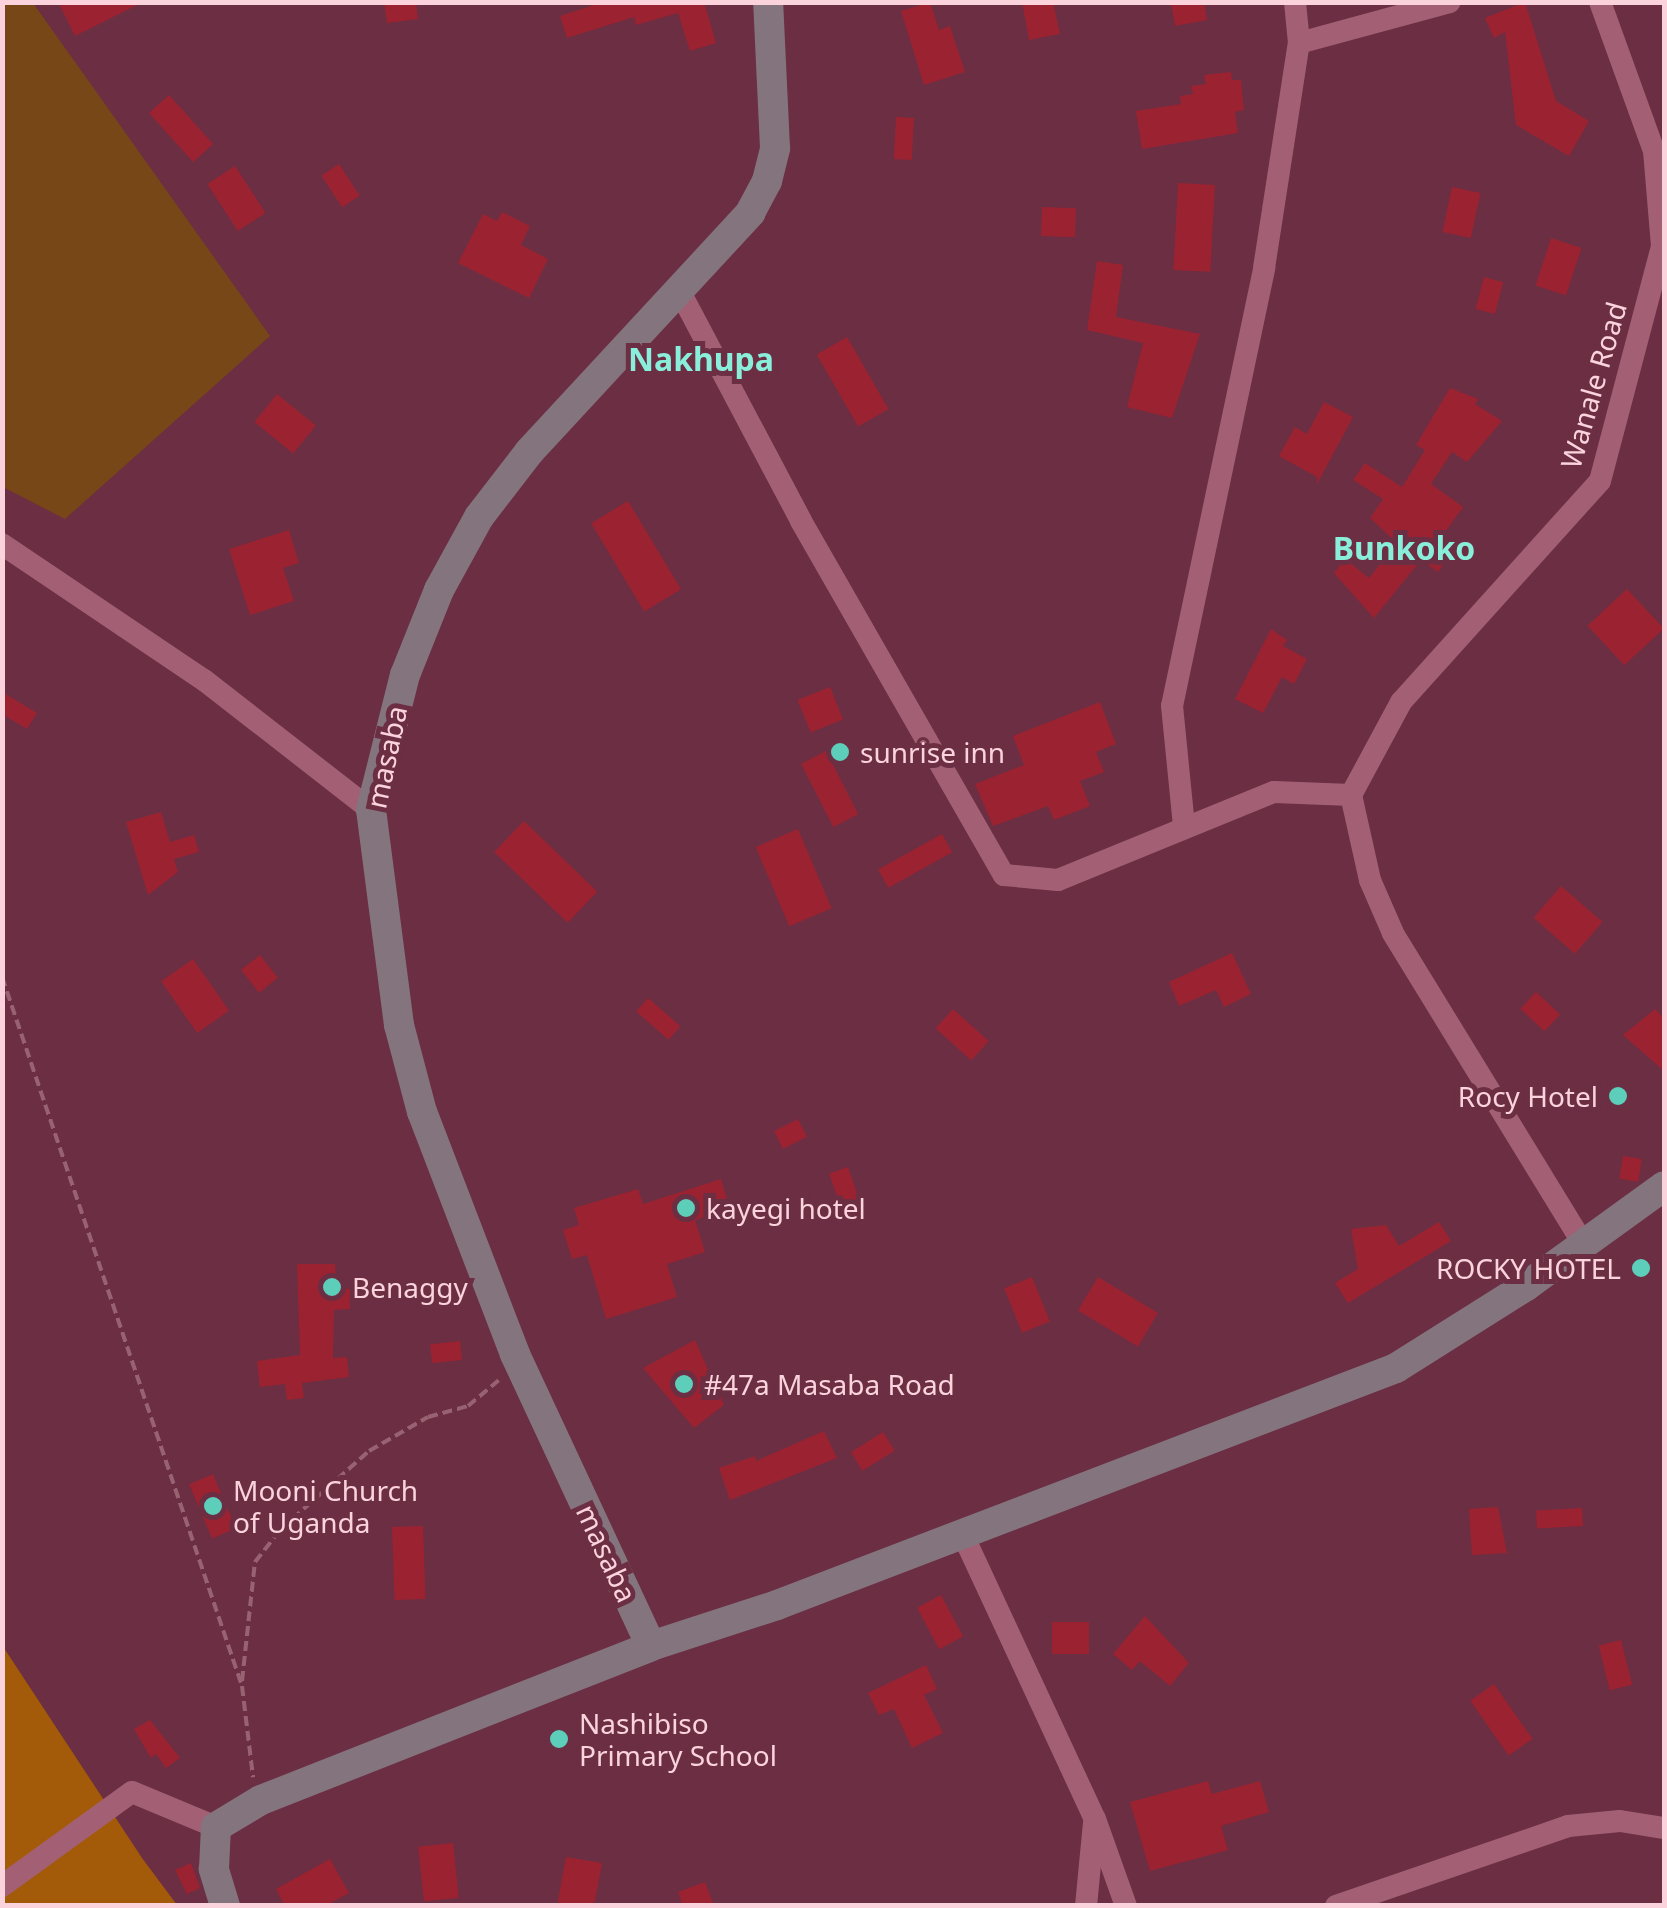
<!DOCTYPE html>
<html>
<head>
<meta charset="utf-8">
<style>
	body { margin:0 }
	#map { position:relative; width:1667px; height:1908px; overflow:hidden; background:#6b2e43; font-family:"Noto Sans",sans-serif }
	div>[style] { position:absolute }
	.green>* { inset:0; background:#784718 }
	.forest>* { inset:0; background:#a35b09 }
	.building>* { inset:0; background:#9b2331; transform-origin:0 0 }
	.path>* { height:4px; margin-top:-2px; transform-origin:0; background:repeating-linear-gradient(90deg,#986273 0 10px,transparent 0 15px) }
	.street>* { height:22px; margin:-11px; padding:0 11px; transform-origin:11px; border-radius:11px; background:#a36075 }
	.secondary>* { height:30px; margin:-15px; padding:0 15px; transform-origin:15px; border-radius:15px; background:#84747d }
	.dots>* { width:28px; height:28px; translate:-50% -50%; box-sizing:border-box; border:5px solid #6b2e43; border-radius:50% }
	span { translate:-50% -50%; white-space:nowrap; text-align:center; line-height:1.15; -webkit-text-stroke:10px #6b2e43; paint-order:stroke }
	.street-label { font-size:28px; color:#fad3dd }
	.poi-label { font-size:28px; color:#fad3dd }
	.left { translate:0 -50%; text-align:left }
	.right { translate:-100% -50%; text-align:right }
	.quarter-label { font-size:32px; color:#89efdb; font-weight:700 }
	.frame { position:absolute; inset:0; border:5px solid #fad3dd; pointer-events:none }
</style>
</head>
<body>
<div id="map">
	<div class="green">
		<i style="clip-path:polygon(2px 3px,33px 3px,270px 336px,65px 519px,3px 487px)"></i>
	</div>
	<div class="forest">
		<i style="clip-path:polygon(2px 1645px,142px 1858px,177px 1905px,3px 1905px)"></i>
	</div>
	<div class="building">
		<i style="clip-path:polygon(58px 2px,143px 2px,75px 36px)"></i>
		<i style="clip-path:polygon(384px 2px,416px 2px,418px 19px,387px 23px)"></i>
		<i style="clip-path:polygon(603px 2px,704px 2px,716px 43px,690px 51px,678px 13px,636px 25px,634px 17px,567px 38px,560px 16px)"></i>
		<i style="clip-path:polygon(930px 2px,939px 30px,950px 26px,965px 72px,924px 85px,901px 11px)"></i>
		<i style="clip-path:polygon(1022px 2px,1053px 2px,1060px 34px,1029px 40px)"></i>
		<i style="clip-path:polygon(1171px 2px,1204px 2px,1207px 20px,1175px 26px)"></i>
		<i style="clip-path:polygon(1525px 2px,1556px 101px,1589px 121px,1569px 156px,1516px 125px,1505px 32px,1494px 38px,1485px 18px)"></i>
		<i style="clip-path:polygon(1231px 72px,1232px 80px,1241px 80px,1244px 110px,1235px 112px,1238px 133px,1142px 149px,1136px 111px,1181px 104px,1180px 96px,1193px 94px,1191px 86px,1206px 84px,1204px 75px)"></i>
		<i style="left:169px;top:95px;width:66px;height:27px;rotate:48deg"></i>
		<i style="left:896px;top:117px;width:18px;height:42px;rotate:3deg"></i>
		<i style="left:339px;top:164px;width:38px;height:21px;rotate:57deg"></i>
		<i style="left:235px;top:166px;width:56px;height:33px;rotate:57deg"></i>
		<i style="left:1178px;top:183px;width:37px;height:87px;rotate:3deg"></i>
		<i style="left:1452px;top:187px;width:29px;height:46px;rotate:12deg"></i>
		<i style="left:1042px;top:207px;width:34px;height:29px;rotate:2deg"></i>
		<i style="clip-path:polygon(502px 212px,530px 226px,521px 245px,548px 259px,529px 298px,458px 263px,483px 214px,497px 221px)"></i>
		<i style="left:1551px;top:238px;width:32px;height:50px;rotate:18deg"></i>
		<i style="clip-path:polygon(1097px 261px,1123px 265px,1116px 317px,1200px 334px,1172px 418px,1127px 407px,1143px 343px,1087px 330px)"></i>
		<i style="left:1484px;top:277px;width:20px;height:33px;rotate:15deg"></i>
		<i style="left:847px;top:337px;width:83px;height:35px;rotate:60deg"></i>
		<i style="clip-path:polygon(1450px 388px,1478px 399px,1475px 404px,1502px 421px,1467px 462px,1452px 452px,1431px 484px,1463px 507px,1441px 538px,1455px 548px,1438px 572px,1421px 560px,1374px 618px,1334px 573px,1345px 559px,1369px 578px,1397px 543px,1370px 518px,1383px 499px,1353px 480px,1365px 463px,1402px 487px,1425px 450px,1416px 445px)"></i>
		<i style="left:277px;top:394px;width:50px;height:36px;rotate:39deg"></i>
		<i style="clip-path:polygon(1324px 402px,1353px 417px,1317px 484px,1317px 477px,1279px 456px,1295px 427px,1307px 434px)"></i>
		<i style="left:628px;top:501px;width:103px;height:43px;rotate:59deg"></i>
		<i style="clip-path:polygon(289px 530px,299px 563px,283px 568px,294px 601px,250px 615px,229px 549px)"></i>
		<i style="left:1627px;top:589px;width:54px;height:54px;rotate:47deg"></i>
		<i style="clip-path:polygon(1271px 629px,1287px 640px,1283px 646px,1307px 659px,1294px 684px,1282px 677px,1263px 713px,1235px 699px)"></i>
		<i style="left:830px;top:687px;width:35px;height:35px;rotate:68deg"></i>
		<i style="clip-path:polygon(2px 692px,37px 713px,27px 729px,2px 714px)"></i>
		<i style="clip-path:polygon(1100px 702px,1116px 744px,1096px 752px,1104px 772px,1080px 781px,1090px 806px,1054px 820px,1048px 806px,993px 826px,975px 784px,1024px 765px,1013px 736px)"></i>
		<i style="left:826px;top:751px;width:71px;height:28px;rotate:63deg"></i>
		<i style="clip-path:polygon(161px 812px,170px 842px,194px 835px,199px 852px,174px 859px,178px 872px,148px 895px,126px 822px)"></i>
		<i style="left:524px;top:821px;width:102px;height:43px;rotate:44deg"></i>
		<i style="left:798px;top:829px;width:86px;height:46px;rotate:67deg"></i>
		<i style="left:942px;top:834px;width:21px;height:73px;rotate:61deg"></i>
		<i style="left:1561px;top:886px;width:55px;height:42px;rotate:41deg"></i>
		<i style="clip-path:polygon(1232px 953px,1251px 994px,1224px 1007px,1216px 990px,1179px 1006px,1169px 982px)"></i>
		<i style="left:260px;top:955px;width:29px;height:24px;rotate:52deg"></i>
		<i style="left:193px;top:959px;width:63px;height:39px;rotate:55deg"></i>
		<i style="left:1536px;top:992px;width:33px;height:23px;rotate:43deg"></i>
		<i style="left:648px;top:998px;width:43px;height:18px;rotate:41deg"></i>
		<i style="left:953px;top:1009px;width:48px;height:26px;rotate:42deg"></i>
		<i style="clip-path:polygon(1655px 1009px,1664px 1018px,1664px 1071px,1623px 1035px)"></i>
		<i style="left:798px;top:1119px;width:20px;height:27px;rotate:63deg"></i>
		<i style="left:1623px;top:1156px;width:19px;height:23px;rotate:9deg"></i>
		<i style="left:848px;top:1167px;width:34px;height:20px;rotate:71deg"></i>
		<i style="clip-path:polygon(721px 1179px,730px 1209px,695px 1220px,705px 1252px,667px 1264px,677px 1297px,606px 1319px,587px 1255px,572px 1259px,563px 1230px,579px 1225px,574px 1208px,638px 1189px,643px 1204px)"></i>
		<i style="clip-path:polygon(1439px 1222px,1451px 1241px,1348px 1303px,1335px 1283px,1358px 1269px,1351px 1229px,1386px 1225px,1399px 1246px)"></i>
		<i style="clip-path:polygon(297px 1264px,335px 1264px,337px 1288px,350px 1289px,350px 1309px,334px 1310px,333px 1358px,347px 1357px,349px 1377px,302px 1383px,304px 1398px,287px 1400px,285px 1384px,260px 1387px,257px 1361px,300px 1355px)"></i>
		<i style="left:1032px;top:1277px;width:48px;height:30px;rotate:68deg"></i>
		<i style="left:1098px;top:1277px;width:70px;height:39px;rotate:31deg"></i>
		<i style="clip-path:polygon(695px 1340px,724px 1405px,694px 1428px,643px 1368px)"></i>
		<i style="left:460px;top:1341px;width:19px;height:30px;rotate:84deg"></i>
		<i style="clip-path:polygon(824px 1431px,837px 1458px,730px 1500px,719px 1468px,755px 1456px,756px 1461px)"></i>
		<i style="left:883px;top:1432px;width:22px;height:38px;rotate:58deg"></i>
		<i style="left:213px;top:1474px;width:59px;height:26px;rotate:67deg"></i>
		<i style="clip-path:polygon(1498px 1507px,1507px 1553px,1472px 1555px,1469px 1509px)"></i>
		<i style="left:1582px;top:1508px;width:18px;height:46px;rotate:87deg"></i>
		<i style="left:423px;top:1526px;width:73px;height:31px;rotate:88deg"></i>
		<i style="left:941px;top:1595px;width:47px;height:27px;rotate:62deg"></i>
		<i style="clip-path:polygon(1145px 1616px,1189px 1663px,1170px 1686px,1140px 1661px,1132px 1670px,1113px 1654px)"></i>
		<i style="left:1052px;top:1622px;width:37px;height:32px"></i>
		<i style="left:1621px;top:1640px;width:46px;height:23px;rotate:76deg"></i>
		<i style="clip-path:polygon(926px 1665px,937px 1689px,924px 1695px,943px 1733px,912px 1748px,894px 1709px,879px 1715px,868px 1693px)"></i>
		<i style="left:1494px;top:1684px;width:67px;height:29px;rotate:55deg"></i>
		<i style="clip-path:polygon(150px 1720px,180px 1758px,166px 1768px,156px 1754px,151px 1758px,134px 1729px)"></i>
		<i style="clip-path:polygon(1208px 1781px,1212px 1794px,1260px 1781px,1269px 1812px,1221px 1826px,1228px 1850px,1150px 1871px,1130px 1802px)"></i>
		<i style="left:453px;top:1843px;width:55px;height:35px;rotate:84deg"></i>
		<i style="clip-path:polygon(566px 1857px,602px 1863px,594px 1906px,557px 1906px)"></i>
		<i style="clip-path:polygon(330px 1859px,349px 1893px,325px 1906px,285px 1906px,276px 1889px)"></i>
		<i style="clip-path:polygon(191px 1863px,200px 1888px,187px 1894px,175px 1870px)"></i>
		<i style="clip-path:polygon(705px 1882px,714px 1906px,683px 1906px,678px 1892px)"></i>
	</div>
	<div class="path">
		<i style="left:2px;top:977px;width:749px;rotate:71.3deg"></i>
		<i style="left:242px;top:1686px;width:92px;rotate:83.1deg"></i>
		<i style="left:242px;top:1681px;width:120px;rotate:-83.8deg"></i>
		<i style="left:255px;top:1562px;width:42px;rotate:-51.8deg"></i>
		<i style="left:281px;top:1529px;width:118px;rotate:-41.6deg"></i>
		<i style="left:369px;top:1451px;width:68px;rotate:-30deg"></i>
		<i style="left:428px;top:1417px;width:41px;rotate:-15.4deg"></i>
		<i style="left:468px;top:1406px;width:40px;rotate:-40deg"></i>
	</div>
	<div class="street">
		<i style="left:1299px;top:43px;width:156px;rotate:-15.2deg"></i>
		<i style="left:680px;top:292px;width:259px;rotate:62.1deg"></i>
		<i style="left:801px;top:521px;width:408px;rotate:60.2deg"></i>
		<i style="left:1004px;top:875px;width:54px;rotate:5.3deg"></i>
		<i style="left:1058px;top:880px;width:233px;rotate:-22.2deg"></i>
		<i style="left:1274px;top:792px;width:77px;rotate:2.2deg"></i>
		<i style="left:2px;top:544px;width:244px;rotate:34deg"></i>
		<i style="left:204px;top:680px;width:212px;rotate:37.9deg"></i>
		<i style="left:1184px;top:826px;width:121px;rotate:-95.7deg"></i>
		<i style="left:1172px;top:706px;width:448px;rotate:-78.1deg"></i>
		<i style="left:1264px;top:268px;width:228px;rotate:-81.2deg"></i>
		<i style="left:1299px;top:43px;width:41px;rotate:-95.6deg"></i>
		<i style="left:1584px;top:1245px;width:366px;rotate:-121.5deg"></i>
		<i style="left:1393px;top:933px;width:58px;rotate:-113.5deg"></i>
		<i style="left:1370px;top:880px;width:87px;rotate:-102.6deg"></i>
		<i style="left:1351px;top:795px;width:106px;rotate:-61.7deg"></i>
		<i style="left:1401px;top:702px;width:297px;rotate:-48deg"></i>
		<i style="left:1600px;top:481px;width:243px;rotate:-75.2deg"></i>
		<i style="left:1662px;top:246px;width:95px;rotate:-94.8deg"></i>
		<i style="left:1654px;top:151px;width:158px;rotate:-109.9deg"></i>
		<i style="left:963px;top:1535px;width:313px;rotate:65.1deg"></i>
		<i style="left:1095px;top:1819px;width:92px;rotate:70.4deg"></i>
		<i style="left:2px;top:1886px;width:160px;rotate:-35.9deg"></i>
		<i style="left:132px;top:1792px;width:91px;rotate:22.6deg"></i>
		<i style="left:1086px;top:1906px;width:83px;rotate:-84.5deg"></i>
		<i style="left:1336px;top:1906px;width:245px;rotate:-19deg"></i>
		<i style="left:1568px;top:1826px;width:52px;rotate:-5.5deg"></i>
		<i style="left:1620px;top:1821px;width:45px;rotate:9deg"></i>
	</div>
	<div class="secondary">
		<i style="left:651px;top:1646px;width:322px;rotate:-115deg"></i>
		<i style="left:515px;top:1354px;width:259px;rotate:-111deg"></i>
		<i style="left:422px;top:1112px;width:90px;rotate:-104.8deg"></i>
		<i style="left:399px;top:1025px;width:217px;rotate:-97.4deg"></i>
		<i style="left:371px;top:810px;width:139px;rotate:-75.9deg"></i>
		<i style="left:405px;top:675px;width:92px;rotate:-68.2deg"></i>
		<i style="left:439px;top:590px;width:83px;rotate:-61.3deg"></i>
		<i style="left:479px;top:517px;width:82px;rotate:-52.4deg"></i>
		<i style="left:529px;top:452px;width:326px;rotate:-47.2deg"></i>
		<i style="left:750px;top:213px;width:36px;rotate:-62deg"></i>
		<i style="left:767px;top:181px;width:34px;rotate:-76deg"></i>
		<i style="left:775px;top:148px;width:146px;rotate:-92.7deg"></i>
		<i style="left:225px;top:1906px;width:39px;rotate:-107deg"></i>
		<i style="left:214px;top:1869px;width:42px;rotate:-87.3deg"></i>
		<i style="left:216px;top:1827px;width:52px;rotate:-31deg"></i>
		<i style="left:261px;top:1800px;width:419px;rotate:-21.5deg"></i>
		<i style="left:651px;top:1646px;width:133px;rotate:-18deg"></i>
		<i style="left:777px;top:1605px;width:663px;rotate:-20.95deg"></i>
		<i style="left:1396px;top:1368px;width:154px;rotate:-32.2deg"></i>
		<i style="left:1526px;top:1286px;width:170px;rotate:-35.9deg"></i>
	</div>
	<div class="dots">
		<i style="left:840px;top:752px;background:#5cceba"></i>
		<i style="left:1618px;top:1096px;background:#5cceba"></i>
		<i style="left:686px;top:1208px;background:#5cceba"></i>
		<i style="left:1641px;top:1268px;background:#5cceba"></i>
		<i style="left:332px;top:1287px;background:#5cceba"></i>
		<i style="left:684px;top:1384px;background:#5cceba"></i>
		<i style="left:213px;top:1506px;background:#5cceba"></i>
		<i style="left:559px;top:1739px;background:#5cceba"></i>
	</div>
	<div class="street-label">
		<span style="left:1593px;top:385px;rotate:-74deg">Wanale Road</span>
		<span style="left:386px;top:757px;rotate:-78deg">masaba</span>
		<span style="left:607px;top:1553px;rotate:65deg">masaba</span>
	</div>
	<div class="poi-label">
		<span class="left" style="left:860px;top:752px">sunrise inn</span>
		<span class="right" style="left:1598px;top:1096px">Rocy Hotel</span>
		<span class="left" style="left:706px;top:1208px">kayegi hotel</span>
		<span class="right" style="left:1621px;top:1268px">ROCKY HOTEL</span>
		<span class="left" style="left:352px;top:1287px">Benaggy</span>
		<span class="left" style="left:704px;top:1384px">#47a Masaba Road</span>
		<span class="left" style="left:233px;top:1506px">Mooni Church<br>of Uganda</span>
		<span class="left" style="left:579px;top:1739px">Nashibiso<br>Primary School</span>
	</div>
	<div class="quarter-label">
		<span style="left:701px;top:359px">Nakhupa</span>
		<span style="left:1404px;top:548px">Bunkoko</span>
	</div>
	<div class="frame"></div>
</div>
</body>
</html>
